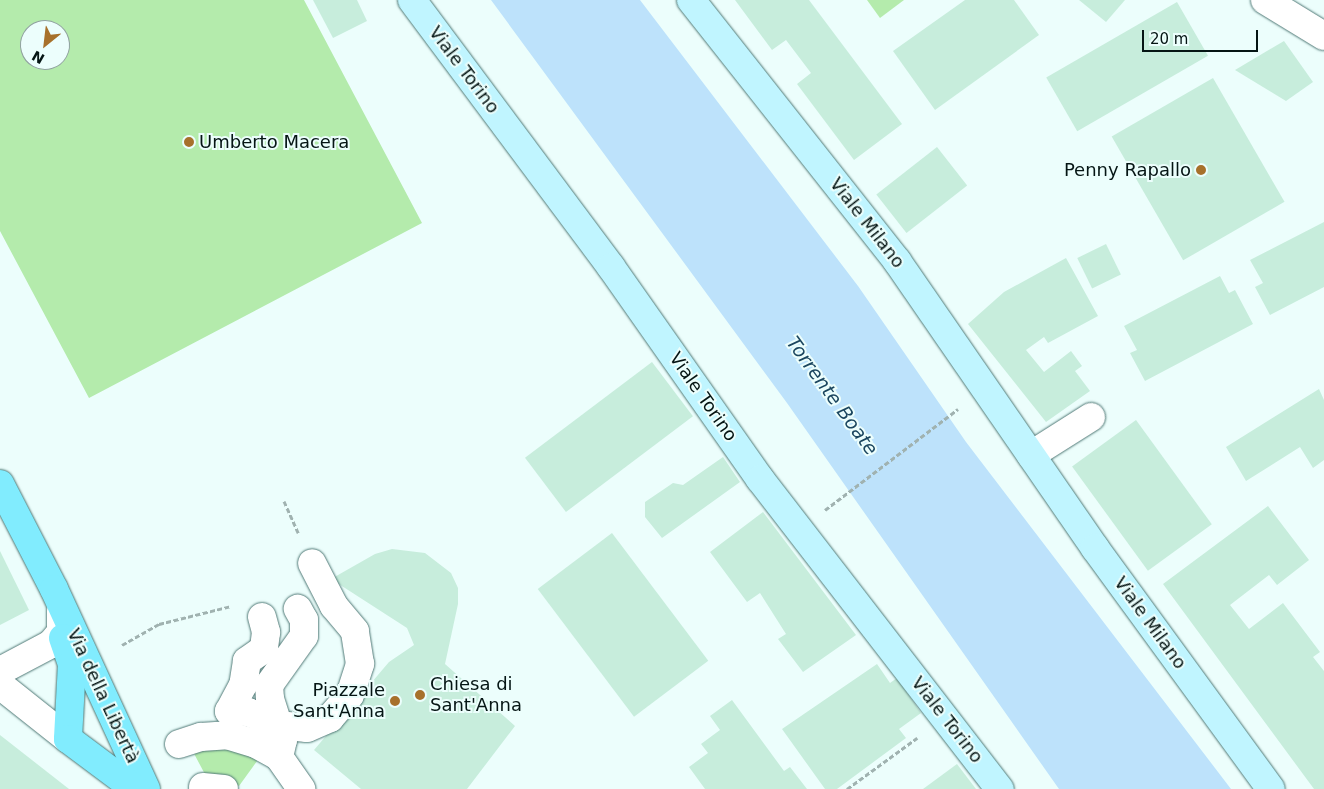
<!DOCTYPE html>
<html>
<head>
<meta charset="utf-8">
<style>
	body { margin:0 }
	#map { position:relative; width:1324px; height:789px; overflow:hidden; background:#ecfefc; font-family:"DejaVu Sans",sans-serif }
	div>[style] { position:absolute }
	.green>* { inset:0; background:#b4ebac }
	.water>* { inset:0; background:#bde2fb }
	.building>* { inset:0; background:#c7eddc; transform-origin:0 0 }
	.path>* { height:3px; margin-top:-1.5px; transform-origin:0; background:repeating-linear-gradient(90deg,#a0b2b0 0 5px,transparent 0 7.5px) }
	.roads { filter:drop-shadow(0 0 1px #507976) drop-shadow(0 0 1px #507976) }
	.street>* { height:28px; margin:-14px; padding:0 14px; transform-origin:14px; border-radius:14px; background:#fff }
	.secondary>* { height:28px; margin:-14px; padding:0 14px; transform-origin:14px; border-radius:14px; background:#c0f5ff }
	.primary>* { height:28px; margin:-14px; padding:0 14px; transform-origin:14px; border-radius:14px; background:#81ecfe }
	.dots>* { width:14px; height:14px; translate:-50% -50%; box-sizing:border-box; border:2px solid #ecfefc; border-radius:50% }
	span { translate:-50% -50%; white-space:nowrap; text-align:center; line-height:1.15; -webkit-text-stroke:4px #ecfefc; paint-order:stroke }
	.street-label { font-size:18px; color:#051514 }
	.poi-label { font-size:18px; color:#051514 }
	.left { translate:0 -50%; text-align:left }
	.right { translate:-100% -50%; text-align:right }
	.water-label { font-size:19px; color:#1b465f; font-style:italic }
	.north { position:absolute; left:20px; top:20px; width:50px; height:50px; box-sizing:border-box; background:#ecfefc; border:1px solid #90a19f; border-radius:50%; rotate:209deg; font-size:14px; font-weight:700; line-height:20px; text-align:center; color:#051514 }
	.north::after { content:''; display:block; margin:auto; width:18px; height:22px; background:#a7712b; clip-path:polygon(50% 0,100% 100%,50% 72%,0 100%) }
	.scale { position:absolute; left:1142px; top:30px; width:116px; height:22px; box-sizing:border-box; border:2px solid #051514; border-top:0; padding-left:6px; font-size:15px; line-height:18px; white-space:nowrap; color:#051514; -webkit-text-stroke:4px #ecfefc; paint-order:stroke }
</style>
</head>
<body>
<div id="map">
	<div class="green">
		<i style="clip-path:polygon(evenodd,0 0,304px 0,422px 223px,89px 398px,0 231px,0 0,30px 30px,60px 30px,60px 60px,30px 60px,30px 30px)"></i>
		<i style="clip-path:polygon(867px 0,904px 0,880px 18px)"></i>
		<i style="clip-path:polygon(207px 743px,260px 757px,239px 786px,220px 779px,208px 780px,190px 746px)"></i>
	</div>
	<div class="water">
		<i style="clip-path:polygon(491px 0,640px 0,858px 286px,966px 442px,1231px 789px,1059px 789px,787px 403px)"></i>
	</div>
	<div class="building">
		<i style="clip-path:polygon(313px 0,357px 0,367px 21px,333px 38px)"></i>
		<i style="clip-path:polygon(735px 0,809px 0,902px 124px,854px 160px,797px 84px,811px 73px,786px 40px,772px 50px)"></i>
		<i style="clip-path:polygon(965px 0,1014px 0,1039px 35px,935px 110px,893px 51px)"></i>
		<i style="clip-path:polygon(1079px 0,1125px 0,1106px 22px)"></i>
		<i style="left:1177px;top:2px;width:62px;height:151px;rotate:60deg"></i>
		<i style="clip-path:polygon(1284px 41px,1313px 82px,1286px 101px,1235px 70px)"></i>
		<i style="left:1213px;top:78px;width:143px;height:117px;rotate:60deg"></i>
		<i style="left:937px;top:147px;width:49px;height:77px;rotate:52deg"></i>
		<i style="clip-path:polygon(1324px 222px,1324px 287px,1270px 315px,1255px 287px,1263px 283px,1250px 260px)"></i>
		<i style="left:1106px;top:244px;width:34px;height:32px;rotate:64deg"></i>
		<i style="clip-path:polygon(1066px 258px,1098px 316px,1048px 343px,1044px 337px,1026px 350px,1044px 372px,1071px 351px,1082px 366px,1075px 371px,1090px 391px,1046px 422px,968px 324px,1004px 292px)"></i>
		<i style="clip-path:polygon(1220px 276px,1229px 293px,1235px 290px,1253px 324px,1145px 381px,1130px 353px,1137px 350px,1124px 326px)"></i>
		<i style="left:652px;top:362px;width:68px;height:159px;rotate:53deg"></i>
		<i style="clip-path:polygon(1319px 389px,1324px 400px,1324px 460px,1313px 468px,1300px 447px,1246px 481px,1226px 447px)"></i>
		<i style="left:1136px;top:420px;width:129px;height:79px;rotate:54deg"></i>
		<i style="clip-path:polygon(723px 457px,740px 482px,662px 538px,645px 517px,645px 502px,673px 483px,683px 485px)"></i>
		<i style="clip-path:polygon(1268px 506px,1309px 560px,1277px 585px,1269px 575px,1230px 605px,1249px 629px,1283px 603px,1320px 652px,1313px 657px,1324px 671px,1324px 789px,1314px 789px,1163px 584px)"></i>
		<i style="clip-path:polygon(763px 512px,856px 635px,803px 672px,778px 639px,786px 634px,760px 593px,747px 602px,710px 552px)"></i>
		<i style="left:612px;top:533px;width:160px;height:93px;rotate:53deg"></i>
		<i style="clip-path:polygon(392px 549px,425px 553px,451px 573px,458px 588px,458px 604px,445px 664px,515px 726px,467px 789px,361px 789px,314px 750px,389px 662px,414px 645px,407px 628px,331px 579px,375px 554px)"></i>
		<i style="clip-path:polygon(0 551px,29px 610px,0 625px)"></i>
		<i style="clip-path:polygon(877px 664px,890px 683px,897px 678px,921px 713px,899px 729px,906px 738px,837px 789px,825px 789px,782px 729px)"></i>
		<i style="clip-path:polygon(732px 700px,784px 771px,790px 767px,807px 789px,705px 789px,689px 767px,708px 753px,701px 744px,720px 730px,710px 716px)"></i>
		<i style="clip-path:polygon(0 735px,69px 789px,0 789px)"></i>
		<i style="clip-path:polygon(957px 764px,976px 789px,923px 789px)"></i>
	</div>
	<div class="path">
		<i style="left:284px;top:501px;width:35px;rotate:66deg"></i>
		<i style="left:825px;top:510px;width:167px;rotate:-37.2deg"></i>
		<i style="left:122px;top:645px;width:43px;rotate:-29.6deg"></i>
		<i style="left:159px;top:624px;width:74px;rotate:-14deg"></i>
		<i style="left:847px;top:789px;width:87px;rotate:-36.1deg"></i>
	</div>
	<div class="roads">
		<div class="street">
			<i style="left:1265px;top:0;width:69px;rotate:31.4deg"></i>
			<i style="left:1031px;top:455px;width:71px;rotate:-32.3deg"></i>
			<i style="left:262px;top:617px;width:16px;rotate:75deg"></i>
			<i style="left:266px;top:632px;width:17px;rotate:97deg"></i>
			<i style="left:264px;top:649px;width:21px;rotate:145deg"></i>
			<i style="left:247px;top:661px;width:24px;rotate:99deg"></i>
			<i style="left:243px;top:685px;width:30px;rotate:118deg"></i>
			<i style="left:229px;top:711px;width:19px;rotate:3deg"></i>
			<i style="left:248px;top:712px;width:33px;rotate:23deg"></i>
			<i style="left:278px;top:725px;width:29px;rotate:6deg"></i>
			<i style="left:307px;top:728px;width:25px;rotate:-23deg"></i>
			<i style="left:330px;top:718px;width:30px;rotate:-49deg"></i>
			<i style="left:350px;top:695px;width:33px;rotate:-72deg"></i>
			<i style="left:360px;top:664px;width:33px;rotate:-99deg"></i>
			<i style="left:355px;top:631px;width:33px;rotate:-130deg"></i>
			<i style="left:334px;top:606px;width:48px;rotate:-117.1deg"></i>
			<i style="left:0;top:671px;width:58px;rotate:-27.9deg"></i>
			<i style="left:51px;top:644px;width:16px;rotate:-50deg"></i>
			<i style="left:61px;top:632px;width:21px;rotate:-90deg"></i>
			<i style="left:0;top:685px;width:87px;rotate:38.5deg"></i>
			<i style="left:179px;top:744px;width:23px;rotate:-18deg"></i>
			<i style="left:201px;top:737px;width:26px;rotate:-4deg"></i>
			<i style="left:227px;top:735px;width:30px;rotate:17deg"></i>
			<i style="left:256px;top:744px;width:26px;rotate:29deg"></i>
			<i style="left:279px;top:757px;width:39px;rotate:55deg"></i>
			<i style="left:279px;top:757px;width:17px;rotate:-77deg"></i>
			<i style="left:283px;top:740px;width:43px;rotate:-107.6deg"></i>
			<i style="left:270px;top:699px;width:14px;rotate:-94deg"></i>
			<i style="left:269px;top:685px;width:60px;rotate:-54.5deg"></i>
			<i style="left:304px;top:636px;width:16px;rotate:-90deg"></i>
			<i style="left:304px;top:620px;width:13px;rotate:-119deg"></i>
			<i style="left:203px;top:787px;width:21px;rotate:5deg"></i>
		</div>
		<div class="secondary">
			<i style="left:412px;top:0;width:333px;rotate:53.3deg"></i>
			<i style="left:611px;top:267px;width:259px;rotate:54.9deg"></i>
			<i style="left:760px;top:479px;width:392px;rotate:52.3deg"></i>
			<i style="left:691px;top:0;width:333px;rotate:51.7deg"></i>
			<i style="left:897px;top:261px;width:349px;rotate:55.4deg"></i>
			<i style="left:1095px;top:548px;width:298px;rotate:53.9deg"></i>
		</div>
		<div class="primary">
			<i style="left:0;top:484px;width:118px;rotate:62.8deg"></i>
			<i style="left:54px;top:589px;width:220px;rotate:65.3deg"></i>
			<i style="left:63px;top:638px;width:28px;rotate:71deg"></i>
			<i style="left:72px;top:664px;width:75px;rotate:93.1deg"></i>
			<i style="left:68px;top:739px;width:84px;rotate:36.7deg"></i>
		</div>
	</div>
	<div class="dots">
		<i style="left:189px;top:142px;background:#a7712b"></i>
		<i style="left:1201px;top:170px;background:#a7712b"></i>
		<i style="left:420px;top:695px;background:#a7712b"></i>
		<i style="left:395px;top:701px;background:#a7712b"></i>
	</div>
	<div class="street-label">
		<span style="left:464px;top:70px;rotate:53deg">Viale Torino</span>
		<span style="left:867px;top:223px;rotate:52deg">Viale Milano</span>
		<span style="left:703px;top:397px;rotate:55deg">Viale Torino</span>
		<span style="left:1150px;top:623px;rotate:54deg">Viale Milano</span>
		<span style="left:103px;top:696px;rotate:65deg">Via della Libertà</span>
		<span style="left:947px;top:720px;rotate:52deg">Viale Torino</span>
	</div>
	<div class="poi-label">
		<span class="left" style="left:199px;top:142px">Umberto Macera</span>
		<span class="right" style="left:1191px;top:170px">Penny Rapallo</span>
		<span class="left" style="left:430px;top:695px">Chiesa di<br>Sant'Anna</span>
		<span class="right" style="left:385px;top:701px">Piazzale<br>Sant'Anna</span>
	</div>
	<div class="water-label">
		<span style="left:832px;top:396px;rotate:54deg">Torrente Boate</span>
	</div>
	<div class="north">N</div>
	<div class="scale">20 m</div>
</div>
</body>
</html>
